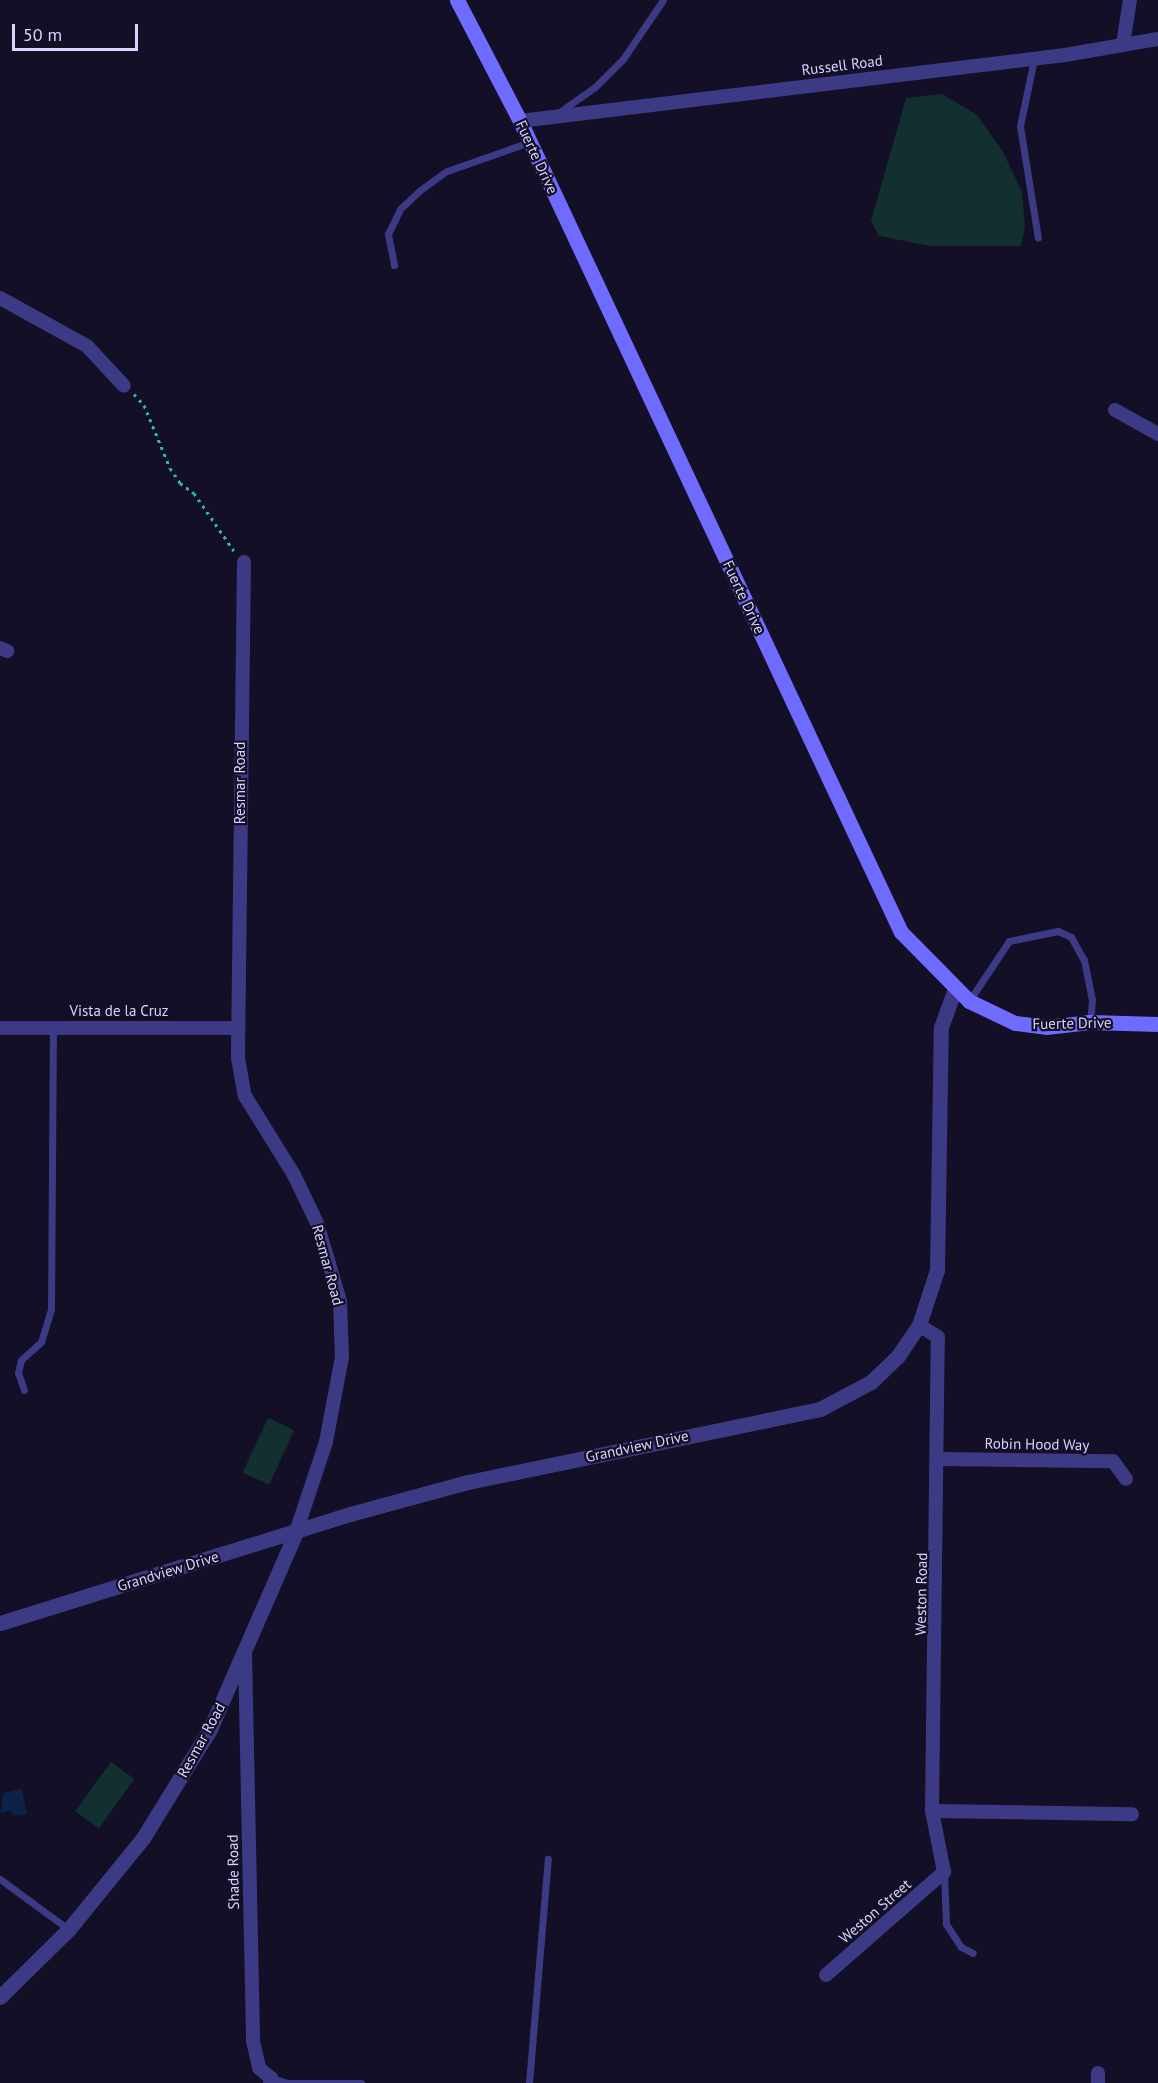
<!DOCTYPE html>
<html>
<head>
<meta charset="utf-8">
<style>
	body { margin:0 }
	#map { position:relative; width:1158px; height:2083px; overflow:hidden; background:#130f26; font-family:"PT Sans",sans-serif }
	div>[style] { position:absolute }
	.green>* { inset:0; background:#12302f; transform-origin:0 0 }
	.water>* { inset:0; background:#0c2248 }
	.path>* { height:3px; margin-top:-1.5px; transform-origin:0; background:repeating-linear-gradient(90deg,#2fb8b0 0 3px,transparent 0 7.5px) }
	.service>* { height:7px; margin:-3.5px; padding:0 3.5px; transform-origin:3.5px; border-radius:3.5px; background:#3d3a85 }
	.minor>* { height:14px; margin:-7px; padding:0 7px; transform-origin:7px; border-radius:7px; background:#3d3a85 }
	.tertiary>* { height:15px; margin:-7.5px; padding:0 7.5px; transform-origin:7.5px; border-radius:7.5px; background:#3d3a85 }
	.secondary>* { height:15px; margin:-7.5px; padding:0 7.5px; transform-origin:7.5px; border-radius:7.5px; background:#6f6bff }
	span { translate:-50% -50%; white-space:nowrap; text-align:center; line-height:1.15; -webkit-text-stroke:4.5px #130f26; paint-order:stroke }
	.street-label { font-size:15px; color:#d9d4ff }
	.scale { position:absolute; left:12px; top:24px; width:126px; height:27px; box-sizing:border-box; border:3px solid #d9d4ff; border-top:0; padding-left:8px; font-size:18px; line-height:21px; white-space:nowrap; color:#d9d4ff; -webkit-text-stroke:4px #130f26; paint-order:stroke }
</style>
</head>
<body>
<div id="map">
	<div class="green">
		<i style="clip-path:polygon(942px 94px,977px 115px,1003px 152px,1022px 192px,1025px 227px,1021px 246px,931px 246px,879px 236px,871px 221px,906px 98px)"></i>
		<i style="left:268px;top:1418px;width:29px;height:60px;rotate:25deg"></i>
		<i style="left:111px;top:1762px;width:29px;height:61px;rotate:36deg"></i>
	</div>
	<div class="water">
		<i style="clip-path:polygon(22px 1789px,27px 1814px,13px 1816px,11px 1811px,0 1813px,4px 1793px)"></i>
	</div>
	<div class="path">
		<i style="left:134px;top:394px;width:15px;rotate:48deg"></i>
		<i style="left:144px;top:405px;width:68px;rotate:67.6deg"></i>
		<i style="left:170px;top:468px;width:18px;rotate:56deg"></i>
		<i style="left:180px;top:483px;width:17px;rotate:36deg"></i>
		<i style="left:194px;top:493px;width:70px;rotate:55.4deg"></i>
	</div>
	<div class="service">
		<i style="left:1034px;top:59px;width:68px;rotate:101.8deg"></i>
		<i style="left:1020px;top:126px;width:113px;rotate:80.9deg"></i>
		<i style="left:558px;top:113px;width:45px;rotate:-35.1deg"></i>
		<i style="left:595px;top:87px;width:40px;rotate:-45deg"></i>
		<i style="left:623px;top:59px;width:71px;rotate:-55.9deg"></i>
		<i style="left:394px;top:265px;width:32px;rotate:-101deg"></i>
		<i style="left:388px;top:234px;width:28px;rotate:-64deg"></i>
		<i style="left:400px;top:209px;width:26px;rotate:-43deg"></i>
		<i style="left:419px;top:191px;width:34px;rotate:-36deg"></i>
		<i style="left:447px;top:171px;width:88px;rotate:-19.3deg"></i>
		<i style="left:969px;top:1001px;width:72px;rotate:-56.3deg"></i>
		<i style="left:1009px;top:941px;width:50px;rotate:-11.5deg"></i>
		<i style="left:1058px;top:931px;width:14px;rotate:25deg"></i>
		<i style="left:1071px;top:937px;width:26px;rotate:61deg"></i>
		<i style="left:1084px;top:960px;width:41px;rotate:78.7deg"></i>
		<i style="left:1092px;top:1000px;width:22px;rotate:95deg"></i>
		<i style="left:24px;top:1390px;width:18px;rotate:-109deg"></i>
		<i style="left:18px;top:1373px;width:13px;rotate:-77deg"></i>
		<i style="left:21px;top:1360px;width:27px;rotate:-42deg"></i>
		<i style="left:41px;top:1342px;width:34px;rotate:-73deg"></i>
		<i style="left:51px;top:1309px;width:281px;rotate:-89.6deg"></i>
		<i style="left:944px;top:1872px;width:52px;rotate:87.8deg"></i>
		<i style="left:946px;top:1924px;width:27px;rotate:57deg"></i>
		<i style="left:961px;top:1947px;width:13px;rotate:27deg"></i>
		<i style="left:0;top:1879px;width:84px;rotate:36.3deg"></i>
		<i style="left:271px;top:2078px;width:17px;rotate:17deg"></i>
		<i style="left:287px;top:2083px;width:74px"></i>
		<i style="left:529px;top:2083px;width:225px;rotate:-85.2deg"></i>
	</div>
	<div class="minor">
		<i style="left:1123px;top:44px;width:45px;rotate:-81deg"></i>
		<i style="left:520px;top:121px;width:549px;rotate:-6.9deg"></i>
		<i style="left:1065px;top:55px;width:94px;rotate:-9.8deg"></i>
		<i style="left:0;top:298px;width:99px;rotate:28.9deg"></i>
		<i style="left:87px;top:346px;width:54px;rotate:47.2deg"></i>
		<i style="left:1115px;top:410px;width:49px;rotate:29.2deg"></i>
		<i style="left:244px;top:562px;width:496px;rotate:90.7deg"></i>
		<i style="left:238px;top:1058px;width:39px;rotate:80deg"></i>
		<i style="left:245px;top:1096px;width:93px;rotate:58.2deg"></i>
		<i style="left:294px;top:1175px;width:53px;rotate:64.4deg"></i>
		<i style="left:317px;top:1223px;width:81px;rotate:73.6deg"></i>
		<i style="left:340px;top:1301px;width:56px;rotate:88deg"></i>
		<i style="left:342px;top:1357px;width:86px;rotate:100.7deg"></i>
		<i style="left:326px;top:1442px;width:95px;rotate:108.4deg"></i>
		<i style="left:0;top:648px;width:8px;rotate:23deg"></i>
		<i style="left:0;top:1028px;width:238px"></i>
		<i style="left:939px;top:1459px;width:174px;rotate:0.7deg"></i>
		<i style="left:1113px;top:1461px;width:22px;rotate:54deg"></i>
		<i style="left:245px;top:1654px;width:387px;rotate:88.8deg"></i>
		<i style="left:253px;top:2041px;width:28px;rotate:77deg"></i>
		<i style="left:259px;top:2068px;width:16px;rotate:40deg"></i>
		<i style="left:271px;top:2078px;width:5px;rotate:101deg"></i>
		<i style="left:932px;top:1811px;width:200px;rotate:0.9deg"></i>
		<i style="left:826px;top:1975px;width:157px;rotate:-41.1deg"></i>
		<i style="left:944px;top:1872px;width:62px;rotate:-101.1deg"></i>
		<i style="left:932px;top:1811px;width:474px;rotate:-89.3deg"></i>
		<i style="left:938px;top:1337px;width:22px;rotate:-148deg"></i>
		<i style="left:1098px;top:2083px;width:10px;rotate:-90deg"></i>
	</div>
	<div class="tertiary">
		<i style="left:0;top:1623px;width:367px;rotate:-17.3deg"></i>
		<i style="left:350px;top:1514px;width:122px;rotate:-15.2deg"></i>
		<i style="left:468px;top:1482px;width:359px;rotate:-11.7deg"></i>
		<i style="left:820px;top:1409px;width:58px;rotate:-27.9deg"></i>
		<i style="left:871px;top:1382px;width:37px;rotate:-44deg"></i>
		<i style="left:898px;top:1356px;width:37px;rotate:-56deg"></i>
		<i style="left:919px;top:1325px;width:58px;rotate:-71.9deg"></i>
		<i style="left:937px;top:1270px;width:243px;rotate:-89.1deg"></i>
		<i style="left:941px;top:1027px;width:40px;rotate:-69.8deg"></i>
		<i style="left:0;top:1997px;width:97px;rotate:-44.6deg"></i>
		<i style="left:69px;top:1929px;width:117px;rotate:-50.9deg"></i>
		<i style="left:143px;top:1838px;width:128px;rotate:-58.4deg"></i>
		<i style="left:210px;top:1729px;width:215px;rotate:-66.4deg"></i>
	</div>
	<div class="secondary">
		<i style="left:457px;top:0;width:136px;rotate:62.5deg"></i>
		<i style="left:520px;top:121px;width:896px;rotate:64.84deg"></i>
		<i style="left:901px;top:932px;width:97px;rotate:45.4deg"></i>
		<i style="left:969px;top:1001px;width:51px;rotate:25.6deg"></i>
		<i style="left:1015px;top:1023px;width:31px;rotate:7deg"></i>
		<i style="left:1046px;top:1027px;width:44px;rotate:-6.5deg"></i>
		<i style="left:1090px;top:1022px;width:68px;rotate:1.7deg"></i>
	</div>
	<div class="street-label">
		<span style="left:842px;top:65px;rotate:-7deg">Russell Road</span>
		<span style="left:537px;top:157px;rotate:65deg">Fuerte Drive</span>
		<span style="left:744px;top:597px;rotate:65deg">Fuerte Drive</span>
		<span style="left:240px;top:783px;rotate:-90deg">Resmar Road</span>
		<span style="left:119px;top:1011px">Vista de la Cruz</span>
		<span style="left:1072px;top:1023px;rotate:-1deg">Fuerte Drive</span>
		<span style="left:328px;top:1265px;rotate:75deg">Resmar Road</span>
		<span style="left:1037px;top:1444px;rotate:1deg">Robin Hood Way</span>
		<span style="left:637px;top:1446px;rotate:-12deg">Grandview Drive</span>
		<span style="left:168px;top:1571px;rotate:-17deg">Grandview Drive</span>
		<span style="left:921px;top:1594px;rotate:-89deg">Weston Road</span>
		<span style="left:201px;top:1740px;rotate:-61deg">Resmar Road</span>
		<span style="left:233px;top:1872px;rotate:-91deg">Shade Road</span>
		<span style="left:875px;top:1911px;rotate:-41deg">Weston Street</span>
	</div>
	<div class="scale">50 m</div>
</div>
</body>
</html>
